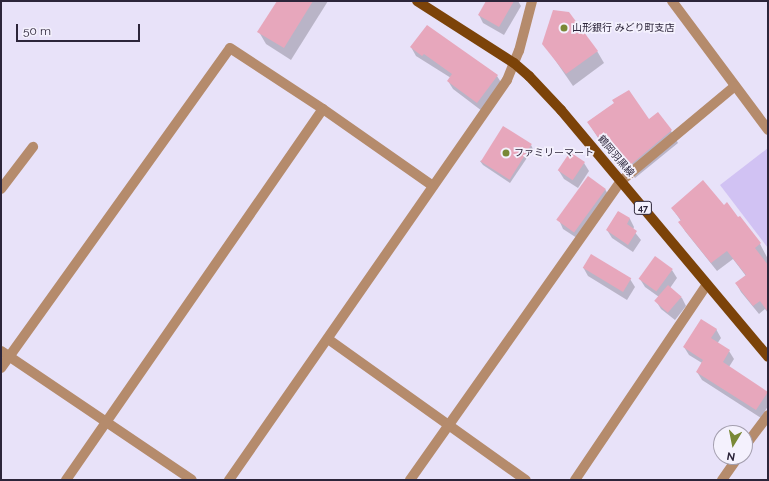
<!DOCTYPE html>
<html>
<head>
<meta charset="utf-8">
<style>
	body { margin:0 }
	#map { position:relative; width:769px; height:481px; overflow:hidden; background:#e8e2f9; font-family:Raleway,"Noto Sans JP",sans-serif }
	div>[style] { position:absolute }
	.green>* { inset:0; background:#d1c2f3 }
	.shadow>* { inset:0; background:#0003 }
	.building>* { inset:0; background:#e7a7bc; transform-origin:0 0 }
	.minor>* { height:10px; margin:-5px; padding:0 5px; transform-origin:5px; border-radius:5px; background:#b58b6c }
	.major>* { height:10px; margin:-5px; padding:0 5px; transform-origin:5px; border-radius:5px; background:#7c4309 }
	.dots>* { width:11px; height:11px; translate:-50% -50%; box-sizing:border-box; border:2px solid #f4f1fd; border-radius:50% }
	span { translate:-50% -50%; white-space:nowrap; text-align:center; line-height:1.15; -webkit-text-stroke:3.5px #f4f1fd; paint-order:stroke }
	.shield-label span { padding:1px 3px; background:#f4f1fd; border:1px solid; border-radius:3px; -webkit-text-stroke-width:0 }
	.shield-label { font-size:9px; color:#2c253a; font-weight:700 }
	.poi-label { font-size:10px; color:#2c253a }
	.left { translate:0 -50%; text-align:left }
	.street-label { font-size:10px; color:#2c253a }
	.frame { position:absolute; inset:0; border:2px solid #2c253a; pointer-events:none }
	.north { position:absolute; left:713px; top:425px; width:40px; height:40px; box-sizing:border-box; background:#f4f1fd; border:1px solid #a49faf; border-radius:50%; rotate:190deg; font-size:11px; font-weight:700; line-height:16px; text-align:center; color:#2c253a }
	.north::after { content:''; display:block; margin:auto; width:14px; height:18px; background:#798836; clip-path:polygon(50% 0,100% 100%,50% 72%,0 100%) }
	.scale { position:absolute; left:16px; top:24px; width:124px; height:18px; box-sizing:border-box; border:2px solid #2c253a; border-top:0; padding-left:5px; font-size:12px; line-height:14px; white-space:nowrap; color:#2c253a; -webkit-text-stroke:3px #f4f1fd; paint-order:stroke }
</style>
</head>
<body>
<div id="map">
	<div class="green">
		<i style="clip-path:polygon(768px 148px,768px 248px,720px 185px)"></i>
	</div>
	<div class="shadow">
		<i style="clip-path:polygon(278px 1px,328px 1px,291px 60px,266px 44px,259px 32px)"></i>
		<i style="clip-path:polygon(487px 1px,518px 1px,521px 6px,504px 35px,483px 23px,479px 15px)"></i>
		<i style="clip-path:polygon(544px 44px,597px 51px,604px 63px,573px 86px)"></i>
		<i style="clip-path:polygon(411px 47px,497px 76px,502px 84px,482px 111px,453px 89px,448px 81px,451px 78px,416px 56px)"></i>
		<i style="clip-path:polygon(615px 103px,671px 131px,678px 143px,635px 178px,612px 149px,607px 152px,588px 122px)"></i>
		<i style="clip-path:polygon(531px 145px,533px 149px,510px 183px,483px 165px,480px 161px)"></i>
		<i style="clip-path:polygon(584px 163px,589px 171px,578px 188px,564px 179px,559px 171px)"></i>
		<i style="clip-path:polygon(605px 189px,610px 198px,580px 240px,563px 229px,559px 220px)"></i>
		<i style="clip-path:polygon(723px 206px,738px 218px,740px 217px,760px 244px,768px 259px,768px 313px,765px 309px,759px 314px,741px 292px,736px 283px,746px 276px,733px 259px,717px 271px,685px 231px,680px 222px,681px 221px,672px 208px)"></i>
		<i style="clip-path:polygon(618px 212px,630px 219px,634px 227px,633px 230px,641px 240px,633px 252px,612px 238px,607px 230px)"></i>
		<i style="clip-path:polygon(583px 267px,630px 279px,635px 287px,627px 300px,588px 276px)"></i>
		<i style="clip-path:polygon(672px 270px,677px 278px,670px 288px,682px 298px,686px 306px,675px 320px,661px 309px,656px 301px,659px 297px,645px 287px,640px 279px)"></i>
		<i style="clip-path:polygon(716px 329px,721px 338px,717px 344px,729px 351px,734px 359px,729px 367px,768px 394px,768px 406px,761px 418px,702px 380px,697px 372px,702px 363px,689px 355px,684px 347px)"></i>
	</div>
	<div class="building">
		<i style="clip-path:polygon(277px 1px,313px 1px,284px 48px,257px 32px)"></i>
		<i style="clip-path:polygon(486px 1px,514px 1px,499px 27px,478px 15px)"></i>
		<i style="clip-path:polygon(553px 10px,569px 12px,598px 51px,566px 74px,542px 44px)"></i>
		<i style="clip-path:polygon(427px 25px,498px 75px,477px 103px,447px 81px,452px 74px,424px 54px,422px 56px,410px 47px)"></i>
		<i style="clip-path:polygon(629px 90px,649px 119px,658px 112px,672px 130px,628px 167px,604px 137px,600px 140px,587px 122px,614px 103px,612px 100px)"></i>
		<i style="left:503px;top:126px;width:34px;height:42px;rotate:32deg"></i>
		<i style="left:570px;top:152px;width:18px;height:22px;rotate:34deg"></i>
		<i style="left:588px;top:176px;width:22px;height:54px;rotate:36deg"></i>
		<i style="clip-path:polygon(703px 180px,724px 205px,727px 202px,738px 217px,740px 216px,761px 243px,755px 248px,768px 265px,768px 312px,760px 301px,753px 306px,735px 283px,746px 275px,727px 251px,711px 263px,678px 222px,681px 220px,671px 208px)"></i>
		<i style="clip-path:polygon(618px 211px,630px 218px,627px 224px,637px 231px,628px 245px,606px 230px)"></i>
		<i style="left:591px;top:254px;width:47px;height:16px;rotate:31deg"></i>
		<i style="left:655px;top:256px;width:22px;height:28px;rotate:36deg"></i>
		<i style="left:668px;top:285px;width:18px;height:21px;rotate:41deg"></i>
		<i style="clip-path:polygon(701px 319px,717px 329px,711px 338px,730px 350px,723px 362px,768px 392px,756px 410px,696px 372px,703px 360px,683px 347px)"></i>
	</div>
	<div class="minor">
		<i style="left:672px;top:1px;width:161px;rotate:53.3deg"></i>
		<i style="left:1px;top:189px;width:53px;rotate:-52.7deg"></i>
		<i style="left:328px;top:339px;width:243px;rotate:35.5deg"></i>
		<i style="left:1px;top:351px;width:230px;rotate:34deg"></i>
		<i style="left:1px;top:368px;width:393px;rotate:-54.4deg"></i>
		<i style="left:230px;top:48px;width:111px;rotate:33.3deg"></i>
		<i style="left:323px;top:109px;width:134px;rotate:35deg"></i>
		<i style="left:745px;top:446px;width:39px;rotate:-53deg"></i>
		<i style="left:66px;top:480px;width:451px;rotate:-55.3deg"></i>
		<i style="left:229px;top:480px;width:487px;rotate:-55.2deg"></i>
		<i style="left:507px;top:80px;width:31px;rotate:-68deg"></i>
		<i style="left:519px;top:51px;width:52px;rotate:-75.4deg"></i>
		<i style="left:410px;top:480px;width:366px;rotate:-54.8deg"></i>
		<i style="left:621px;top:181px;width:148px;rotate:-39.8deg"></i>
		<i style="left:575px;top:480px;width:236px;rotate:-56deg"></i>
		<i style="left:722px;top:480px;width:28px;rotate:-55deg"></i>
	</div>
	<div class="major">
		<i style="left:417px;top:1px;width:115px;rotate:32.6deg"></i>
		<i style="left:514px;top:63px;width:20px;rotate:41deg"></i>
		<i style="left:529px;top:76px;width:47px;rotate:46.7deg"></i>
		<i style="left:561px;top:110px;width:322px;rotate:50deg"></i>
	</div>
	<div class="dots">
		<i style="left:564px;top:28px;background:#798836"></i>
		<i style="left:506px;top:153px;background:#798836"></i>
	</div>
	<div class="shield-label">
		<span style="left:643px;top:208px">47</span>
	</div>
	<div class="poi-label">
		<span class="left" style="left:572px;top:28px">山形銀行 みどり町支店</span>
		<span class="left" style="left:514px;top:153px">ファミリーマート</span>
	</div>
	<div class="street-label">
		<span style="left:616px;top:156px;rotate:50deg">鶴岡羽黒線</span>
	</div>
	<div class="frame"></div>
	<div class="north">N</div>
	<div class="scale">50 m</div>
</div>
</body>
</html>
